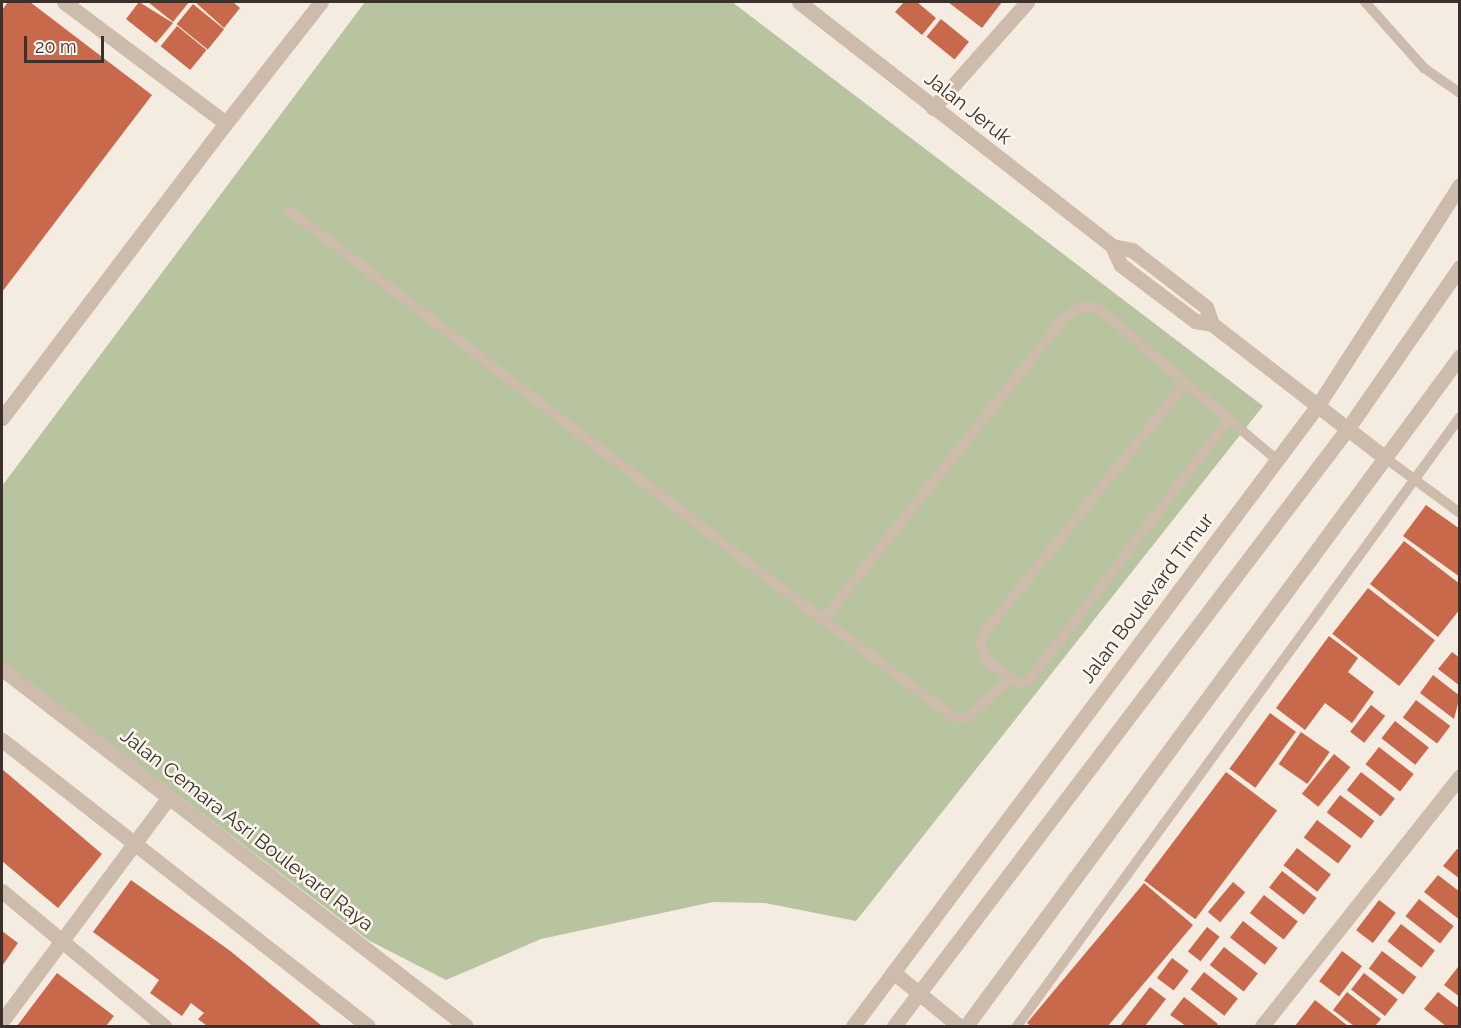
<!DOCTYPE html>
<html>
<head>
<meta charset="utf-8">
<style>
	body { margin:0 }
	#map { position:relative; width:1461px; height:1028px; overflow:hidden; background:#f4ebe1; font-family:Raleway,sans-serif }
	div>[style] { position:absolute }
	.green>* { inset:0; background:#b8c4a0 }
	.building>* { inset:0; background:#c8694b; transform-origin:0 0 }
	.service>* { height:10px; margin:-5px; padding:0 5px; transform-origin:5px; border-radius:5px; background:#cdbbac }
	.minor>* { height:15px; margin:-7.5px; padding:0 7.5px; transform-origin:7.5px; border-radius:7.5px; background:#cdbbac }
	span { translate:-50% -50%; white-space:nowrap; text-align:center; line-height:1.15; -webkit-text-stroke:5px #fbf5ee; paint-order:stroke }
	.street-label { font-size:20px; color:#3b302b }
	.frame { position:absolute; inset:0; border:3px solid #3b302b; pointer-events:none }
	.scale { position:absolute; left:24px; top:36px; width:80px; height:27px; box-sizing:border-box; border:3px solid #3b302b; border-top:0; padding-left:8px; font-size:18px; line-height:21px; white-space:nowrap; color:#3b302b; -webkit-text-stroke:4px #fbf5ee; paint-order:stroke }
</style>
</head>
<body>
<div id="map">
	<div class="green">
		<i style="clip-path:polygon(365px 2px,732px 2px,1263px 406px,856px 921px,765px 903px,713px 902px,541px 939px,446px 980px,368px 940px,2px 661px,2px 486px)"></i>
	</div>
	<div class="building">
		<i style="clip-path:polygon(8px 2px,30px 2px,152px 95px,2px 292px,2px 10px)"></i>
		<i style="clip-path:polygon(139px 2px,173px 23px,156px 43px,126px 19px)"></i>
		<i style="clip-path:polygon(148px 2px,189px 2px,173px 22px)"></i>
		<i style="clip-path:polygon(195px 2px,233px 2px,240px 8px,224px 28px)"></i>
		<i style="clip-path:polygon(904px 2px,917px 2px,936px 18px,922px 35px,895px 12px)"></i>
		<i style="clip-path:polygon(948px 2px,1002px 2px,982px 28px)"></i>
		<i style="left:193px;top:4px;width:40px;height:26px;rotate:39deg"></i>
		<i style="left:941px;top:19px;width:36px;height:23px;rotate:39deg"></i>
		<i style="left:177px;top:26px;width:38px;height:26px;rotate:39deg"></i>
		<i style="clip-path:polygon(1426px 505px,1460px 529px,1460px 577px,1403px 536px)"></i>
		<i style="clip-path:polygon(1404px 541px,1460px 584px,1460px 609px,1438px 637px,1370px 584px)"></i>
		<i style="left:1368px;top:588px;width:85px;height:58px;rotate:38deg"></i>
		<i style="clip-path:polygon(1329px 636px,1358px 658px,1348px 672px,1374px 692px,1352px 723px,1325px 703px,1305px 730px,1276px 708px)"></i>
		<i style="clip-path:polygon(1452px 652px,1460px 658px,1460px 686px,1438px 669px)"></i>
		<i style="clip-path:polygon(1433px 675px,1460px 696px,1454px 719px,1420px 693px)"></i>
		<i style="left:1416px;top:700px;width:43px;height:22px;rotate:37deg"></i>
		<i style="left:1371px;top:705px;width:18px;height:34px;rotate:38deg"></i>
		<i style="left:1270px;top:713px;width:32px;height:69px;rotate:36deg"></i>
		<i style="left:1395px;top:721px;width:43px;height:22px;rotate:38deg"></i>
		<i style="left:1301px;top:732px;width:35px;height:39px;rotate:35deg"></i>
		<i style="left:1379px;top:747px;width:44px;height:22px;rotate:38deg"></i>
		<i style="left:1334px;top:754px;width:21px;height:51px;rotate:39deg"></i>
		<i style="clip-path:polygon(2px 769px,102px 854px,58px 908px,2px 861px)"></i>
		<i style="left:1226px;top:772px;width:64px;height:136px;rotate:37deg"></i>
		<i style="left:1361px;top:772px;width:43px;height:23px;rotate:38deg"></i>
		<i style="left:1340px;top:795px;width:43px;height:22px;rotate:37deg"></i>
		<i style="left:1317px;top:820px;width:43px;height:22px;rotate:37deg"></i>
		<i style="left:1297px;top:848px;width:43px;height:22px;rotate:38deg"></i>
		<i style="clip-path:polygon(1457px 849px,1460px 851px,1460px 879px,1443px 866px)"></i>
		<i style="left:1282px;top:871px;width:44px;height:21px;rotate:38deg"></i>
		<i style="clip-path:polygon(1438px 875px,1460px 892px,1460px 920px,1424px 892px)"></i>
		<i style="clip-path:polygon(131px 880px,229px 950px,322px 1026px,207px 1026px,198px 1019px,204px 1013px,191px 1003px,182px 1016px,150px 993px,159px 980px,93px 932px)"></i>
		<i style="left:1233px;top:882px;width:16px;height:39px;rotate:40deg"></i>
		<i style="clip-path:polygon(1144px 883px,1193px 925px,1108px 1026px,1031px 1026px,1027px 1023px)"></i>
		<i style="left:1264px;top:895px;width:43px;height:23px;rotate:38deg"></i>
		<i style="left:1419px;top:899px;width:44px;height:22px;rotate:38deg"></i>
		<i style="left:1379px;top:900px;width:21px;height:38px;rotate:37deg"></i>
		<i style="left:1243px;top:921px;width:44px;height:21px;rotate:38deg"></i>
		<i style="left:1401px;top:924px;width:43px;height:22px;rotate:38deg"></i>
		<i style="left:1207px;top:927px;width:16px;height:31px;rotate:38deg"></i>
		<i style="clip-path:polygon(2px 931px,18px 943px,2px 966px)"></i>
		<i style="left:1224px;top:947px;width:43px;height:23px;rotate:38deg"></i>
		<i style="left:1342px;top:951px;width:25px;height:38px;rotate:37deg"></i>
		<i style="left:1382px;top:951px;width:43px;height:22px;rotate:37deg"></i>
		<i style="left:1172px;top:958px;width:21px;height:25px;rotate:37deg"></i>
		<i style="clip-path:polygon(1458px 967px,1460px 969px,1460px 997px,1444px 985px)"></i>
		<i style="left:1204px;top:972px;width:43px;height:22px;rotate:38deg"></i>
		<i style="clip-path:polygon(57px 973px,114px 1016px,106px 1026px,17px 1026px)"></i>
		<i style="left:1364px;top:973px;width:43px;height:21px;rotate:38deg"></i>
		<i style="clip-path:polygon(1150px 987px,1166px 999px,1145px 1026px,1120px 1026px)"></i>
		<i style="clip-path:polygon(1347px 992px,1381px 1019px,1375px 1026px,1354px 1026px,1333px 1010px)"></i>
		<i style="clip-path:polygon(1438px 992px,1460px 1009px,1460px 1026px,1446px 1026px,1424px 1009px)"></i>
		<i style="clip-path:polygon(1184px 997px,1218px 1024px,1216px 1026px,1186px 1026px,1170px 1015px)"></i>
		<i style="clip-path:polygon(1315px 1000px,1348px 1026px,1295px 1026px)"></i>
	</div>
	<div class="service">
		<i style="left:1365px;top:2px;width:89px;rotate:48.2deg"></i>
		<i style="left:1424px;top:68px;width:44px;rotate:34.8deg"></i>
		<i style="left:289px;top:210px;width:673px;rotate:37.52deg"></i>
		<i style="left:1227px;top:422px;width:326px;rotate:127.4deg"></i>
		<i style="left:1029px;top:681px;width:11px;rotate:165deg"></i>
		<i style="left:1018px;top:684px;width:39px;rotate:-143deg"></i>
		<i style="left:987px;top:661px;width:18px;rotate:-112deg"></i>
		<i style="left:980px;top:644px;width:18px;rotate:-63deg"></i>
		<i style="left:988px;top:628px;width:315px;rotate:-51.1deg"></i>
		<i style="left:1186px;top:383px;width:119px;rotate:40.2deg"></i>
		<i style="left:1384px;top:457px;width:94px;rotate:36.4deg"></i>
		<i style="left:1009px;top:679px;width:57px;rotate:137.1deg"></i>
		<i style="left:967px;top:718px;width:12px;rotate:180deg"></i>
		<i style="left:955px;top:718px;width:164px;rotate:-143.4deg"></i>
		<i style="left:823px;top:620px;width:385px;rotate:-51.4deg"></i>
		<i style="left:1063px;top:319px;width:22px;rotate:-34deg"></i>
		<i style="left:1081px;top:307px;width:17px;rotate:3deg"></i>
		<i style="left:1098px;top:308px;width:116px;rotate:40.4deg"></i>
		<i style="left:1017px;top:1026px;width:753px;rotate:-53.97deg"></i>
	</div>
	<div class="minor">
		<i style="left:64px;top:2px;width:202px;rotate:36.8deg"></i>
		<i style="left:226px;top:123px;width:154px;rotate:-51.9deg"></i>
		<i style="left:799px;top:2px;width:397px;rotate:37.9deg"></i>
		<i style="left:1112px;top:246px;width:20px;rotate:11deg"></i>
		<i style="left:1132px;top:250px;width:93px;rotate:37.6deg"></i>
		<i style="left:1206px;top:307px;width:18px;rotate:71deg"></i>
		<i style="left:933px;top:108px;width:142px;rotate:-48.4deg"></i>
		<i style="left:1112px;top:246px;width:21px;rotate:65deg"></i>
		<i style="left:1121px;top:265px;width:93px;rotate:37.1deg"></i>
		<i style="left:1195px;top:321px;width:17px;rotate:10deg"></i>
		<i style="left:1212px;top:324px;width:217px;rotate:37.7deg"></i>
		<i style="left:2px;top:418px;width:370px;rotate:-52.8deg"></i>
		<i style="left:2px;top:669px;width:585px;rotate:37.57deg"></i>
		<i style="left:2px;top:740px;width:464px;rotate:38deg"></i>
		<i style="left:2px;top:891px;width:211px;rotate:39.8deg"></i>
		<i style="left:893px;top:972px;width:85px;rotate:39.3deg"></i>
		<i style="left:2px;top:1021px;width:281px;rotate:-53.3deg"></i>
		<i style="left:853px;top:1026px;width:776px;rotate:-53.17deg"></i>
		<i style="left:1318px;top:405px;width:262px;rotate:-57.2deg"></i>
		<i style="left:894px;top:1026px;width:751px;rotate:-52.79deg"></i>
		<i style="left:1348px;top:428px;width:196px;rotate:-55.2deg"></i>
		<i style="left:966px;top:1026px;width:832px;rotate:-53.6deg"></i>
		<i style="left:1262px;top:1026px;width:319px;rotate:-51.6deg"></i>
	</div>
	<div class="street-label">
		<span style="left:968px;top:108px;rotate:38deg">Jalan Jeruk</span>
		<span style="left:1147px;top:598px;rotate:-53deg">Jalan Boulevard Timur</span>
		<span style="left:247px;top:830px;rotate:38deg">Jalan Cemara Asri Boulevard Raya</span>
	</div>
	<div class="frame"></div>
	<div class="scale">20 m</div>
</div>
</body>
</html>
